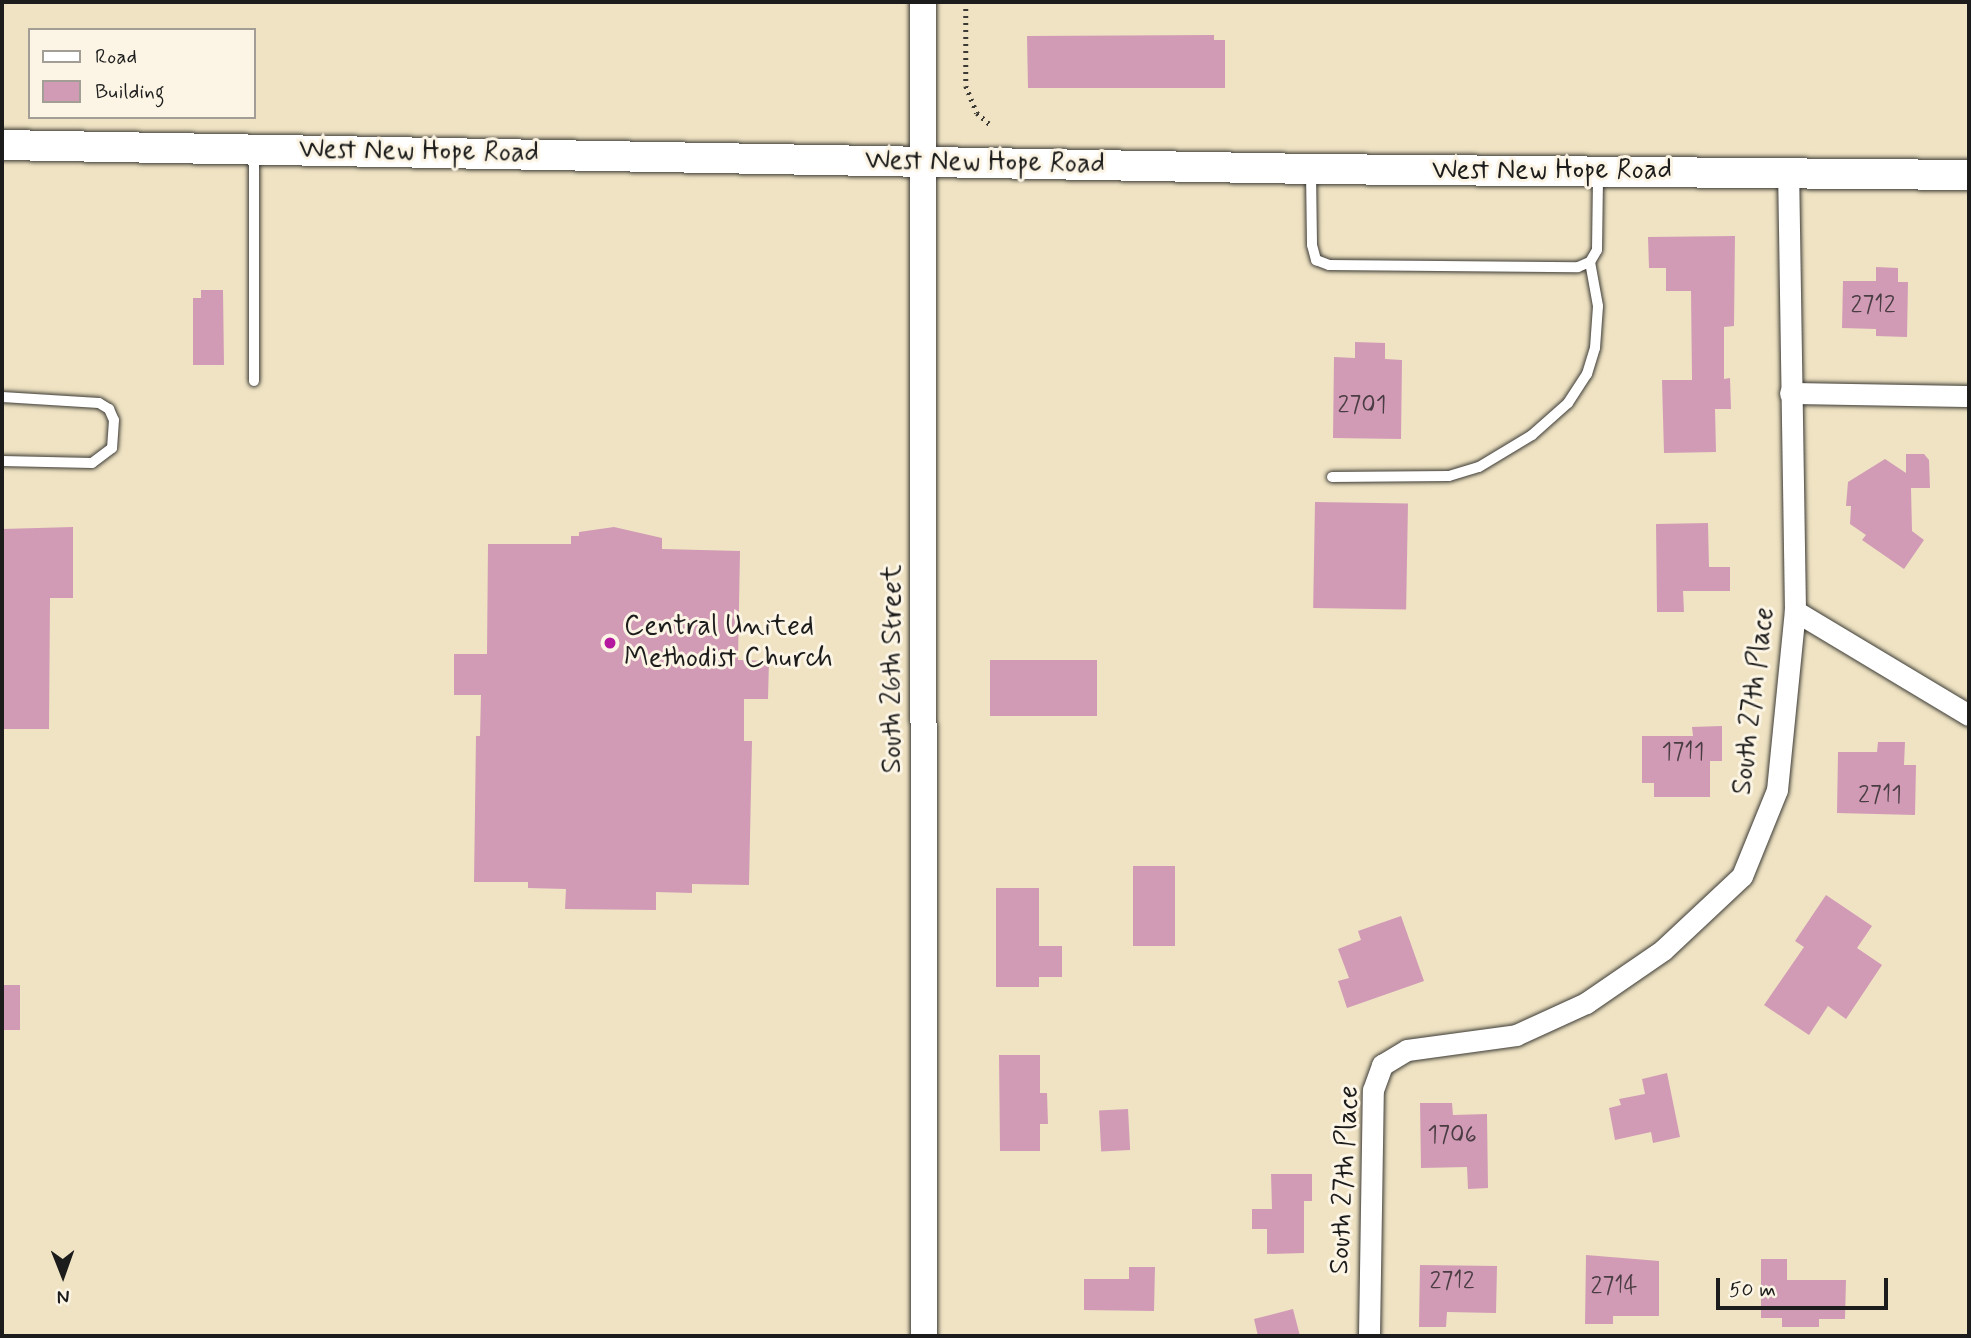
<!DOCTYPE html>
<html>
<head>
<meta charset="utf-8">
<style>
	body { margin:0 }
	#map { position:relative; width:1971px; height:1338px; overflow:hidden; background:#efe3c3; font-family:Mynerve,sans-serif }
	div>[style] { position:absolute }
	.building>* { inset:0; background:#d19bb6; transform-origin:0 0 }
	.path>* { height:4.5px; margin-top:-2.25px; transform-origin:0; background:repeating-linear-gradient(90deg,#3c3a35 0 2px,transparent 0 7px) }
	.roads { filter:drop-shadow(0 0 2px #3c3a35) drop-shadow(0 0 2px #3c3a35) }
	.service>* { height:10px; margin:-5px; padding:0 5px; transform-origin:5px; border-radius:5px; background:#fff }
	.minor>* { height:21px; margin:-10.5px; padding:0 10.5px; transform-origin:10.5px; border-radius:10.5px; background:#fff }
	.tertiary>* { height:26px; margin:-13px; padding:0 13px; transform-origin:13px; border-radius:13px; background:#fff }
	.secondary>* { height:30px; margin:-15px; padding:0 15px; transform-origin:15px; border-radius:15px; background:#fff }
	.dots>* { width:19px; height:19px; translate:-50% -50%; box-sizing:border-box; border:4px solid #fcf5e5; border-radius:50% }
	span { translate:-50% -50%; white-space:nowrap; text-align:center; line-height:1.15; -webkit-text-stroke:6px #fcf5e5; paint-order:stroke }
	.number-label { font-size:24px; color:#493c42 }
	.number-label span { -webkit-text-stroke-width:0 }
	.street-label { font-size:28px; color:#1c1c1c }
	.poi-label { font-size:28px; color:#1c1c1c }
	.left { translate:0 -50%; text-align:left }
	.frame { position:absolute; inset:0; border:4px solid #1c1c1c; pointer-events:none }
	.legend { position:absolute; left:28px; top:28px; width:228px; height:91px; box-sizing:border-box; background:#fcf5e5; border:2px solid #a29e95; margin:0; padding:9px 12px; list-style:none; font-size:21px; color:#1c1c1c }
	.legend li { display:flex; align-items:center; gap:14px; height:35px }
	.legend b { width:35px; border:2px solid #a29e95 }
	.north { position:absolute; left:28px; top:1240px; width:70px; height:70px; -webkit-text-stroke:5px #fcf5e5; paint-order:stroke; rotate:179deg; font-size:19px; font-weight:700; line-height:28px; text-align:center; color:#1c1c1c }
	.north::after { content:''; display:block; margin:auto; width:24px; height:32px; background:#1c1c1c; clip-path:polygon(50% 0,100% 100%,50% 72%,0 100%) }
	.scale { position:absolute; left:1716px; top:1278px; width:172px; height:32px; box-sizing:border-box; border:4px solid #1c1c1c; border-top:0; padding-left:9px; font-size:21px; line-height:24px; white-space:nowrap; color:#1c1c1c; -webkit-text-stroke:5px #fcf5e5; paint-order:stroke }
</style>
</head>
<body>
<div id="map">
	<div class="building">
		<i style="clip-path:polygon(1214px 35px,1214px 40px,1225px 40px,1225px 88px,1028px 88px,1027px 36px)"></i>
		<i style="clip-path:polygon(1735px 236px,1734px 326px,1724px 327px,1724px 379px,1730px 378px,1731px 409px,1715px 409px,1716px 452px,1664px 453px,1662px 380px,1692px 380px,1691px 291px,1666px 291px,1666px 268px,1649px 268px,1648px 237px)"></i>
		<i style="clip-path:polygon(1876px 267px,1898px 268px,1898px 282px,1908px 282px,1907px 337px,1876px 336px,1876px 329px,1842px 328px,1843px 281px,1876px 281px)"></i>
		<i style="clip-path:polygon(201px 290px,223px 290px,224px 365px,193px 365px,193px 298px,201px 298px)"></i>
		<i style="clip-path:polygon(1355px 342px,1385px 343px,1385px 359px,1402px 360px,1401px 439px,1333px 438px,1334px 357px,1355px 358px)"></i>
		<i style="clip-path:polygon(1906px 454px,1924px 454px,1929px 460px,1930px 488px,1911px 488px,1912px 531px,1924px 540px,1904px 569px,1862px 540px,1866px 535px,1850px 524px,1851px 506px,1846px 506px,1848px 482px,1885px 459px,1906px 473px)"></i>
		<i style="left:1315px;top:502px;width:93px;height:106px;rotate:1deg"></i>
		<i style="clip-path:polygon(1708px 523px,1709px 567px,1730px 567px,1730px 591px,1683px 591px,1684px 612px,1657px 612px,1656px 524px)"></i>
		<i style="clip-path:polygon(73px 527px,73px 598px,50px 598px,49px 729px,2px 729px,2px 529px)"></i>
		<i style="clip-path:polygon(614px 527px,662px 538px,662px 549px,740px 551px,738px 660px,769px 661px,768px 699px,744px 699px,744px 741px,752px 741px,749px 885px,692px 884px,692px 893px,656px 892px,656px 910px,565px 909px,566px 889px,528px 888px,528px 882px,474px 882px,476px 736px,480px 736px,481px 695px,454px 695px,454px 654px,487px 654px,488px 544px,571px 544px,571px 536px,579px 536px,579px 532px)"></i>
		<i style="left:1097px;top:660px;width:56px;height:107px;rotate:90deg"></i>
		<i style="clip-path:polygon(1722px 726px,1722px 761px,1710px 761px,1710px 797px,1654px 797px,1654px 783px,1642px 783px,1642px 736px,1693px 736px,1692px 727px)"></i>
		<i style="clip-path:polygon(1878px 742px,1905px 742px,1904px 765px,1916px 765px,1915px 815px,1837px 813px,1838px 752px,1877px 752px)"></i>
		<i style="left:1133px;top:866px;width:42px;height:80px"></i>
		<i style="clip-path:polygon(996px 888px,1039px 888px,1039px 946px,1062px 946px,1062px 977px,1039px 977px,1039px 987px,996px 987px)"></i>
		<i style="clip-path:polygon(1826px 895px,1872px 926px,1857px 948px,1882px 965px,1846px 1019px,1828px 1006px,1809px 1035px,1764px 1005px,1804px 947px,1795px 941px)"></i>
		<i style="clip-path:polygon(1401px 916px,1424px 981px,1347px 1008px,1338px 981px,1349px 978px,1338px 949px,1361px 940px,1358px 931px)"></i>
		<i style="left:2px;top:985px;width:18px;height:45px"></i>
		<i style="clip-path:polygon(999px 1055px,1040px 1055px,1040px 1093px,1047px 1093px,1048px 1124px,1040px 1124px,1040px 1151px,1000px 1151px)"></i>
		<i style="clip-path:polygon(1667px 1073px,1680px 1137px,1653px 1143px,1651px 1132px,1615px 1140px,1609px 1108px,1621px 1105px,1619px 1099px,1645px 1094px,1642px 1079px)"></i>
		<i style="clip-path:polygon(1420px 1103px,1452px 1103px,1453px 1115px,1487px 1114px,1488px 1188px,1468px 1189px,1467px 1167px,1421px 1168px)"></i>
		<i style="left:1128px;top:1109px;width:41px;height:29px;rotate:87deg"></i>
		<i style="clip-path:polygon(1271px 1174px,1312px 1174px,1312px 1201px,1304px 1201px,1304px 1253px,1267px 1254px,1267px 1229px,1252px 1229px,1252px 1209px,1272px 1209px)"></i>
		<i style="clip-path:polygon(1586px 1255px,1659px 1261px,1659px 1316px,1613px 1316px,1613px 1324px,1585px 1324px)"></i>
		<i style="clip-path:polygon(1761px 1259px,1787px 1259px,1787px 1280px,1846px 1280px,1845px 1319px,1819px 1319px,1819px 1327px,1782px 1327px,1782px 1318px,1761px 1318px)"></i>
		<i style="clip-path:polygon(1420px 1265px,1497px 1266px,1496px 1313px,1447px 1312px,1446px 1327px,1419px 1327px)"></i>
		<i style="clip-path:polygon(1129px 1267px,1155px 1267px,1154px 1311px,1084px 1310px,1084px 1279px,1129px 1279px)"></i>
		<i style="clip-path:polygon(1293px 1309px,1300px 1336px,1258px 1336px,1254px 1319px)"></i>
	</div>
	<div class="path">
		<i style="left:966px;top:2px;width:84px;rotate:90deg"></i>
		<i style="left:966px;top:86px;width:29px;rotate:68deg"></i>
		<i style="left:977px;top:113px;width:20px;rotate:41deg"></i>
	</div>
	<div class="roads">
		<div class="service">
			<i style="left:1311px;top:172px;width:73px;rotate:89.2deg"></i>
			<i style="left:1312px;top:245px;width:16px;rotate:75deg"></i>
			<i style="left:1316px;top:260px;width:14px;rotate:21deg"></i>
			<i style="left:1329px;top:265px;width:249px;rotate:0.5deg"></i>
			<i style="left:1578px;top:267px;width:13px;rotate:-23deg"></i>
			<i style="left:1590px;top:262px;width:14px;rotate:-60deg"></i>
			<i style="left:1597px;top:250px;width:75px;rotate:-89.2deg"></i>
			<i style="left:254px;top:381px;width:229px;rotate:-90deg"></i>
			<i style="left:2px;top:397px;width:97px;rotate:3.5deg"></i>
			<i style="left:99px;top:403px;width:12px;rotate:31deg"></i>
			<i style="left:109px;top:409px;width:12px;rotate:66deg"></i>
			<i style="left:114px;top:420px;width:28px;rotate:94deg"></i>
			<i style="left:112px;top:448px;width:25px;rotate:143deg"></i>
			<i style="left:92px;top:463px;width:90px;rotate:-178.7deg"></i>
			<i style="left:1332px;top:477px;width:117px;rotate:-0.5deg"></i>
			<i style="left:1449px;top:476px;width:31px;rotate:-17deg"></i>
			<i style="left:1479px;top:467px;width:62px;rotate:-31.1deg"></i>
			<i style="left:1532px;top:435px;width:48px;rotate:-41.6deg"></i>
			<i style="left:1568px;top:403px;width:35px;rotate:-57deg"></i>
			<i style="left:1587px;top:374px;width:27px;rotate:-73deg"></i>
			<i style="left:1595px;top:348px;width:42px;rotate:-85.9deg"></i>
			<i style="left:1598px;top:306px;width:45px;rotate:-100.3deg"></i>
		</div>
		<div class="minor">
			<i style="left:1790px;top:393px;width:179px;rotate:1deg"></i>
			<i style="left:1795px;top:611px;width:203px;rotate:30.9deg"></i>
			<i style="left:1369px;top:1336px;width:246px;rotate:-89.1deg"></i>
			<i style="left:1373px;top:1090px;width:27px;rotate:-70deg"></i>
			<i style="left:1382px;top:1065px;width:29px;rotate:-31deg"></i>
			<i style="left:1407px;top:1050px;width:110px;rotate:-7.8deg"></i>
			<i style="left:1516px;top:1035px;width:77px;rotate:-24.6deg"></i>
			<i style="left:1586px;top:1003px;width:93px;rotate:-34.5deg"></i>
			<i style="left:1663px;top:950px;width:108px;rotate:-43.1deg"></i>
			<i style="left:1742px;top:876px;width:93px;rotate:-67.9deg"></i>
			<i style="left:1777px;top:790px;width:180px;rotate:-84.3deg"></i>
			<i style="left:1795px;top:611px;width:439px;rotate:-90.9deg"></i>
		</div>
		<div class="tertiary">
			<i style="left:923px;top:2px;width:1334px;rotate:89.96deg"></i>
		</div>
		<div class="secondary">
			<i style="left:2px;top:145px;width:1309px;rotate:1.05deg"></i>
			<i style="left:1311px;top:169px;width:658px;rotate:0.52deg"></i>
		</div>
	</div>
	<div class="dots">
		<i style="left:610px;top:643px;background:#b5179e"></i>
	</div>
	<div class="number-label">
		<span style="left:1873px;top:306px">2712</span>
		<span style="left:1362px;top:406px">2701</span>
		<span style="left:1683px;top:753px">1711</span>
		<span style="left:1880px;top:796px">2711</span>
		<span style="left:1452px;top:1136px">1706</span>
		<span style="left:1452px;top:1282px">2712</span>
		<span style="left:1614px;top:1287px">2714</span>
	</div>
	<div class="street-label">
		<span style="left:419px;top:152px;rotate:1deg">West New Hope Road</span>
		<span style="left:985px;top:163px;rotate:1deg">West New Hope Road</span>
		<span style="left:1552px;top:171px">West New Hope Road</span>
		<span style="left:893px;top:669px;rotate:-90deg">South 26th Street</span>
		<span style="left:1754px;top:701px;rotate:-83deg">South 27th Place</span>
		<span style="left:1345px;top:1180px;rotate:-87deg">South 27th Place</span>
	</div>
	<div class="poi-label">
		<span class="left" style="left:624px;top:643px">Central United<br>Methodist Church</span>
	</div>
	<div class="frame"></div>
	<ul class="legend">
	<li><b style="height:9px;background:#fff"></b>Road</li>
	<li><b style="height:19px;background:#d19bb6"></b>Building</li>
	</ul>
	<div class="north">N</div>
	<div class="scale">50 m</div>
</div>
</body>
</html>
